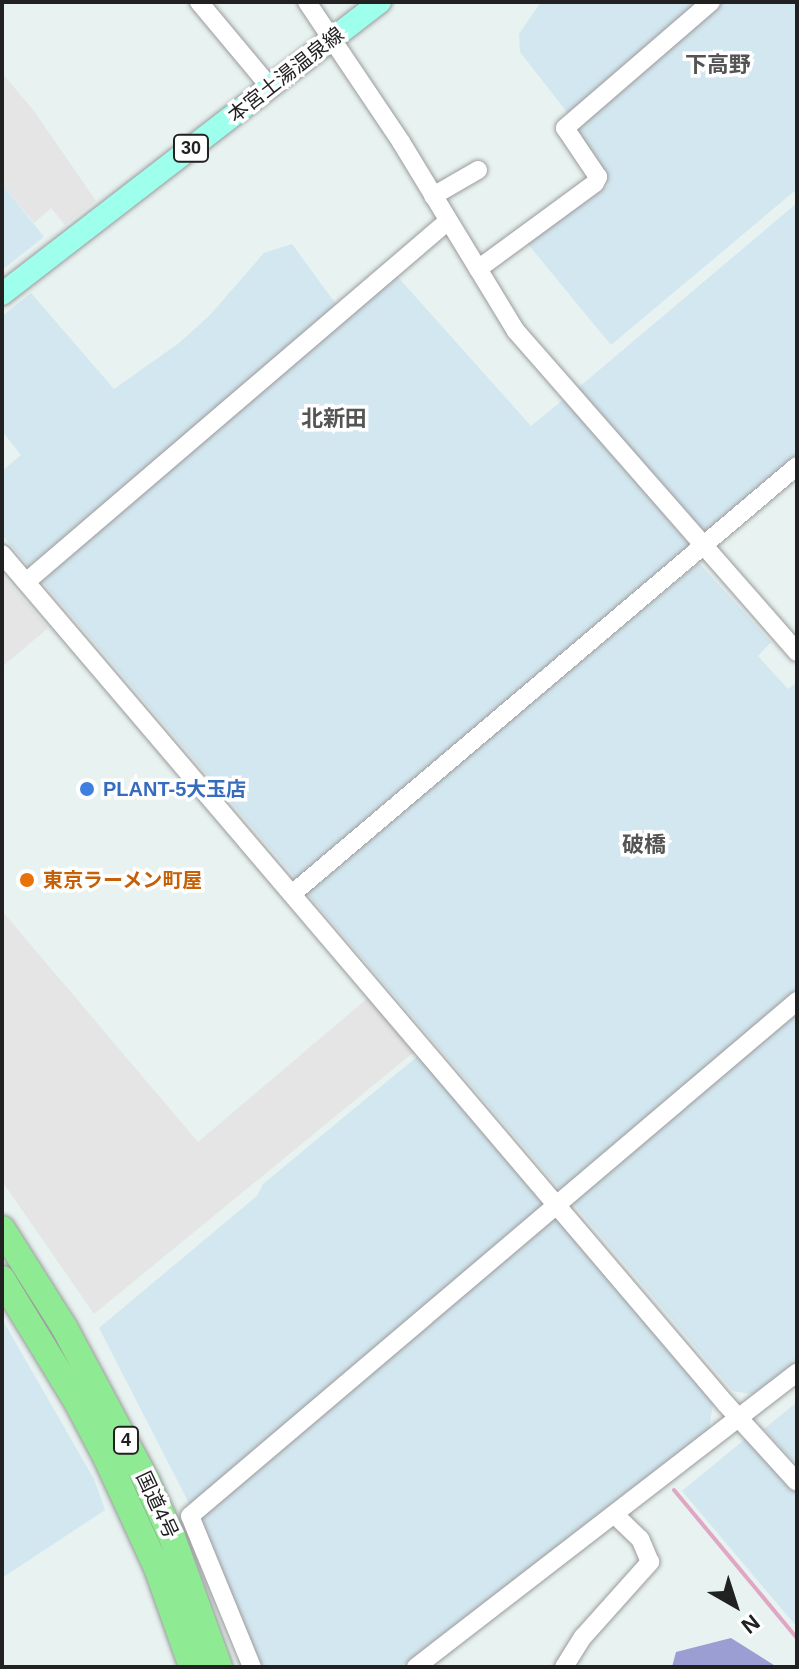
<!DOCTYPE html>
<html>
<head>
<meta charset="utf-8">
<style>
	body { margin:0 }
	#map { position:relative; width:799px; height:1669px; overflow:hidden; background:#e7f2f1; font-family:Arial,"Noto Sans JP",sans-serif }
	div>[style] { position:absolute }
	.farmland>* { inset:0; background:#d3e7f0 }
	.forest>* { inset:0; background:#9b9ed2 }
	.parking>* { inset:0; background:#e5e5e5 }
	.stream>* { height:4px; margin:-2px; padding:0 2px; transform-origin:2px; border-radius:2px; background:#e0a7c5 }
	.roads { filter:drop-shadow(0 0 2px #9b9b9b) drop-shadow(0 0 2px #9b9b9b) }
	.minor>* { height:18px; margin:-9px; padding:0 9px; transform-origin:9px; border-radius:9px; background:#fff }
	.major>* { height:22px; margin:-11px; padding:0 11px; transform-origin:11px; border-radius:11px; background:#9fffed }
	.highway>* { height:26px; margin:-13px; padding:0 13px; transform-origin:13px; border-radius:13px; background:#8eea93 }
	.dots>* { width:22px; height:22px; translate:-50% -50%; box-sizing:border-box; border:4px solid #fff; border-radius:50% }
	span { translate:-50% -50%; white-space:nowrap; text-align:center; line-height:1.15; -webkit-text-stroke:7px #fff; paint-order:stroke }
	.shield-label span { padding:2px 6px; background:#fff; border:2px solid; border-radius:6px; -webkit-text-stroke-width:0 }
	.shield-label { font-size:18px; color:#212121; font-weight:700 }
	.street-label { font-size:20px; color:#212121 }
	.shop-label { font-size:20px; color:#366cbe; font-weight:700 }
	.left { translate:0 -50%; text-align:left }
	.food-label { font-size:20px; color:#c56008; font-weight:700 }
	.neighbourhood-label { font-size:22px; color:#545454; font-weight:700 }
	.frame { position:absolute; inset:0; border:4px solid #212121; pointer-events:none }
	.north { position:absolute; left:695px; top:1565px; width:80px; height:80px; -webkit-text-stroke:6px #fff; paint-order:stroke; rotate:141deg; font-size:22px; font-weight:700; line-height:32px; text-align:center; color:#212121 }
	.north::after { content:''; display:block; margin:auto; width:28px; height:36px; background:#212121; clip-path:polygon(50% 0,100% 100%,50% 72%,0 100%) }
</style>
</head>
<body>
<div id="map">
	<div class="farmland">
		<i style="clip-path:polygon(541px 2px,700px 2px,570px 116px,520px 52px,519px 34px)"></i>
		<i style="clip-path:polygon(722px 2px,797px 2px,797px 189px,611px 345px,527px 243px,609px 185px,575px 128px)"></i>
		<i style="clip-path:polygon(2px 184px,44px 237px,2px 270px)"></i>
		<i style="clip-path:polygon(797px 203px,797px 457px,703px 536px,578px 388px)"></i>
		<i style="clip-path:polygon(292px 244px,338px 307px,29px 566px,2px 535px,2px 471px,21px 455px,2px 431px,2px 316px,31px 293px,114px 389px,179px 343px,210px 315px,264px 253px)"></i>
		<i style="clip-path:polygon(396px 275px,531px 426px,564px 399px,692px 547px,298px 881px,42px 581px)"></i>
		<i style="clip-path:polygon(699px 563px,771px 642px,758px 656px,788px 689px,797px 682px,797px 993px,565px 1188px,559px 1188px,306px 892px)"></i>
		<i style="clip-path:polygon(797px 1014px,797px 1364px,757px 1395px,733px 1391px,572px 1202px)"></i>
		<i style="clip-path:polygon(419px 1055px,546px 1201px,545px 1206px,191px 1507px,99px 1328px,257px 1196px,263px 1184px)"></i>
		<i style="clip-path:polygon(558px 1215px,714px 1397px,709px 1430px,400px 1667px,257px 1667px,198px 1520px)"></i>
		<i style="clip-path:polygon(2px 1319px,94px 1479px,105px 1510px,2px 1578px)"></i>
		<i style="clip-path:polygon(797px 1402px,797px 1465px,764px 1429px)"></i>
		<i style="clip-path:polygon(750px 1435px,797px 1492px,797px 1627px,682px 1491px)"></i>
	</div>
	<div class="forest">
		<i style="clip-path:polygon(731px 1638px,777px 1667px,672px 1667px,676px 1652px)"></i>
	</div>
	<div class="parking">
		<i style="clip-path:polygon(2px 73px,34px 111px,96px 201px,65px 225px,51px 208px,34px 223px,2px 184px)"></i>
		<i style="clip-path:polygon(2px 575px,48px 628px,2px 667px)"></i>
		<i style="clip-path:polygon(2px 911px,198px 1142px,369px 997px,415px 1051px,94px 1314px,2px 1181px)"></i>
	</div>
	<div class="stream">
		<i style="left:674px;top:1490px;width:192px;rotate:50.3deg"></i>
	</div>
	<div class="roads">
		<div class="minor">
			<i style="left:199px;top:2px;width:111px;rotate:50.1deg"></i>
			<i style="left:307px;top:2px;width:169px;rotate:56.1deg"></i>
			<i style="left:401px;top:142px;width:221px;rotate:58.7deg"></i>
			<i style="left:516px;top:331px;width:427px;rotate:48.8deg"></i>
			<i style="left:433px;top:196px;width:52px;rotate:-30deg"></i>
			<i style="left:478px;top:269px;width:145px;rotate:-36.3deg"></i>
			<i style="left:595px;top:183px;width:7px;rotate:-63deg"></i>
			<i style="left:598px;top:177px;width:59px;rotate:-124deg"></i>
			<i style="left:565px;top:128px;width:193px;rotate:-40.8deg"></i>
			<i style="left:2px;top:554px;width:1117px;rotate:49.58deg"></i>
			<i style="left:726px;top:1404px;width:105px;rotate:47.7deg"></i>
			<i style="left:26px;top:582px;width:555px;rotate:-40.55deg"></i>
			<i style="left:292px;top:894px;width:662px;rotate:-40.28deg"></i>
			<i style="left:252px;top:1667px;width:163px;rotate:-112.3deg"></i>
			<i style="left:190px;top:1516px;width:796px;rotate:-40.31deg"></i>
			<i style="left:416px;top:1667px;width:481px;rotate:-37.7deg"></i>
			<i style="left:564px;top:1667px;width:36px;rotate:-58deg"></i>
			<i style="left:583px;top:1637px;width:101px;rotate:-48.2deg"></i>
			<i style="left:650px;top:1562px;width:25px;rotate:-113deg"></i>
			<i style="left:640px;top:1539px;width:35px;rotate:-136deg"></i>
		</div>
		<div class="major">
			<i style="left:2px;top:294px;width:478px;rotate:-37.7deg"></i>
		</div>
		<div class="highway">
			<i style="left:2px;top:1229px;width:116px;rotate:57.7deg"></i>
			<i style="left:64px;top:1327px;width:174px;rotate:61.8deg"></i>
			<i style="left:146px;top:1480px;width:63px;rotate:65.5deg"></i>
			<i style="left:172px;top:1537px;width:138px;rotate:70.1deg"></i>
			<i style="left:2px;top:1279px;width:144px;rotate:58.6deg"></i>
			<i style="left:77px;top:1402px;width:62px;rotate:62.2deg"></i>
			<i style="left:106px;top:1457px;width:122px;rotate:65.3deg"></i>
			<i style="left:157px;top:1568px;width:105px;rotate:70.5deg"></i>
		</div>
	</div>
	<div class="dots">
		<i style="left:87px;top:789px;background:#3f7fe0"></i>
		<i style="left:27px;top:880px;background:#e8710a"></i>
	</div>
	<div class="shield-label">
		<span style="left:191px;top:148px">30</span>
		<span style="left:126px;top:1440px">4</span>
	</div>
	<div class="street-label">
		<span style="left:286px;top:75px;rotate:-38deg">本宮土湯温泉線</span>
		<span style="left:157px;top:1505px;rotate:65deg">国道4号</span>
	</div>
	<div class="shop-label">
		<span class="left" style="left:103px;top:789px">PLANT-5大玉店</span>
	</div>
	<div class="food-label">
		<span class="left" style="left:43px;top:880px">東京ラーメン町屋</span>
	</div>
	<div class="neighbourhood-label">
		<span style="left:718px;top:65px">下高野</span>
		<span style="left:334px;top:419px">北新田</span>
		<span style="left:644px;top:845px">破橋</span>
	</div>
	<div class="frame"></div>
	<div class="north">N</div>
</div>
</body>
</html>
